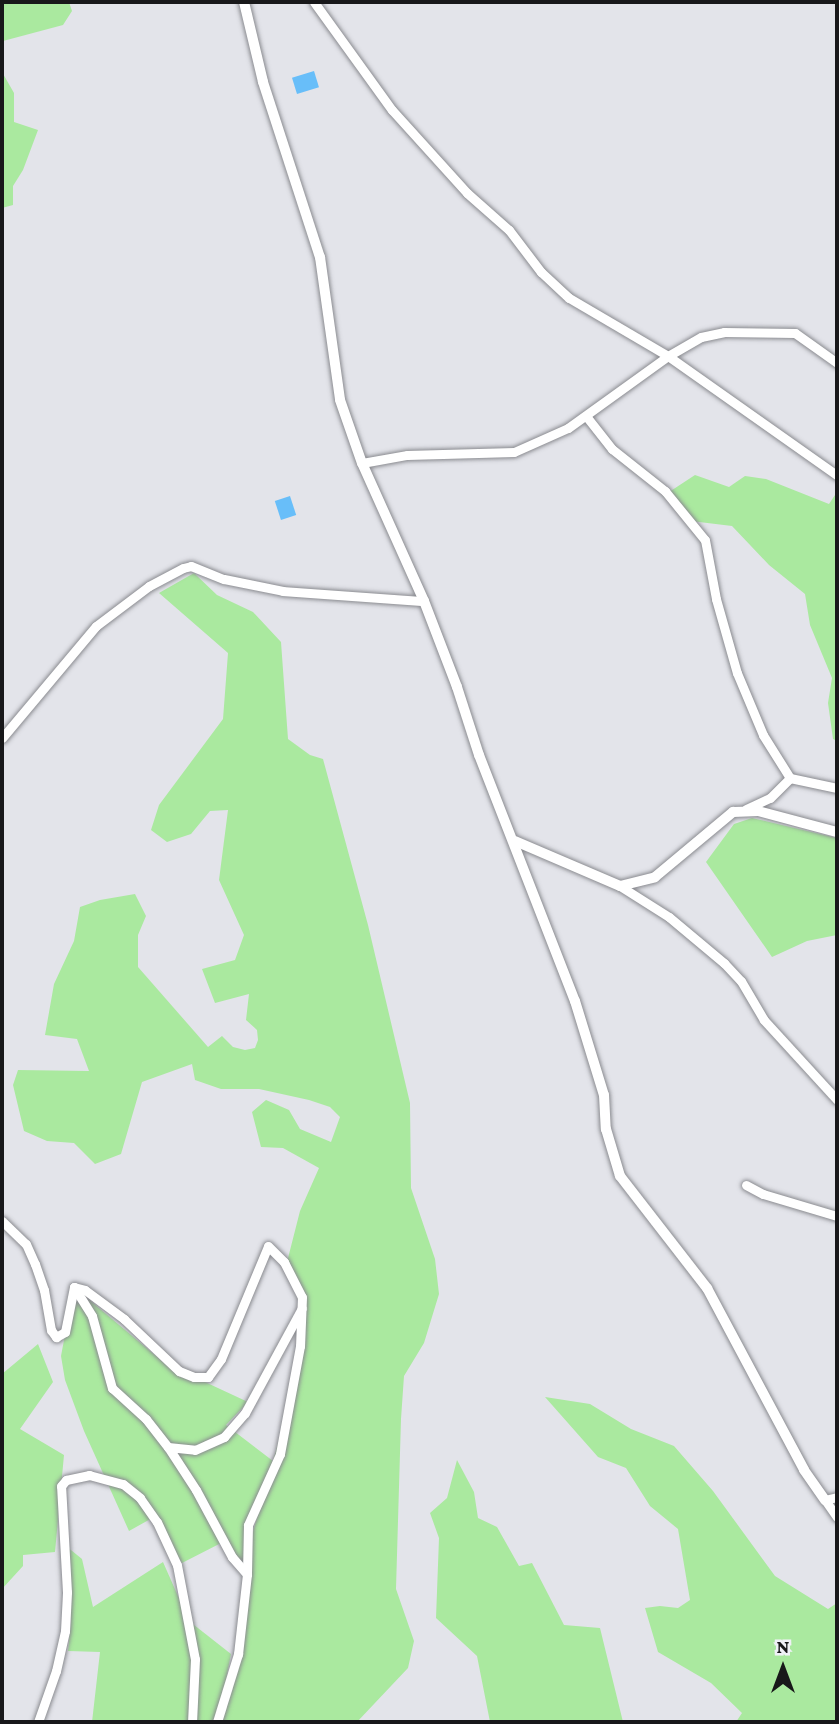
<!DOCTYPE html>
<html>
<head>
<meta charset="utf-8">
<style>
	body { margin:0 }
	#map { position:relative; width:839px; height:1724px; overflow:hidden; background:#e3e4ea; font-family:"Crimson Pro",serif }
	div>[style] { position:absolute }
	.green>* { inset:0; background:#aae99f }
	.water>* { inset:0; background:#68bef9; transform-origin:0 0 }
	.roads { filter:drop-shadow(0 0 2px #8a8b90) drop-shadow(0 0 2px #8a8b90) }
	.minor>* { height:9px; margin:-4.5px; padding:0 4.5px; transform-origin:4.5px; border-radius:4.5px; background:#fff }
	.tertiary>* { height:10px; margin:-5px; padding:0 5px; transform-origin:5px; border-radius:5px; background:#fff }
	span { translate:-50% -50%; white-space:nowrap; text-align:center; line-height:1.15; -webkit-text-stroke:5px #f0f1f7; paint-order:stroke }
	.frame { position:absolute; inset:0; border:4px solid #18181a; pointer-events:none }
	.north { position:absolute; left:748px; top:1633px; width:70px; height:70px; -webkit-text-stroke:5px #f0f1f7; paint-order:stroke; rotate:0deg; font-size:19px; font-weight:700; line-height:28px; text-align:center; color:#18181a }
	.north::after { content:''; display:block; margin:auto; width:24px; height:32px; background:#18181a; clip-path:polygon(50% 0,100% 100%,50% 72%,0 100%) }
</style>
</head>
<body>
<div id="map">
	<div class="green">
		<i style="clip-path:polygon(2px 2px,69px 2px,72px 11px,63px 25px,3px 41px,2px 58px)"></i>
		<i style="clip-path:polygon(2px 72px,14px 93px,14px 122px,38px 130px,23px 170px,13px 186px,13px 205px,2px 208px)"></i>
		<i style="clip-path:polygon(695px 475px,729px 487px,745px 476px,766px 479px,829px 504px,837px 492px,837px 741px,833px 739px,828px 703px,832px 678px,810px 625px,805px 594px,769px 565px,732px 526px,691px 521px,663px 496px)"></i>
		<i style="clip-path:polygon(194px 573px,217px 595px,253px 612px,281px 642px,288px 739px,310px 755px,323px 759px,368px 925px,410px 1103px,411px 1188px,435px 1259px,439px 1294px,424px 1343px,404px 1376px,401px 1419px,396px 1589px,414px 1641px,408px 1668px,357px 1722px,220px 1722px,236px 1675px,248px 1550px,270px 1471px,251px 1517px,242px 1568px,225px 1541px,182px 1563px,154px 1517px,129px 1531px,84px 1431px,65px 1380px,61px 1356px,74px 1287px,181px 1377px,205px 1382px,248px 1402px,226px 1425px,273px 1461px,285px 1418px,303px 1313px,286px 1266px,300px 1211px,319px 1168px,283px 1148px,261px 1147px,252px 1112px,266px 1100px,289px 1110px,300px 1129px,331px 1142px,340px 1117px,330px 1107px,309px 1100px,259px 1089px,221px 1089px,195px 1080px,192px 1064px,142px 1082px,121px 1154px,95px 1164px,74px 1143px,47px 1141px,24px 1131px,13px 1085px,18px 1070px,89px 1071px,77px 1039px,45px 1035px,54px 984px,74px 941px,80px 907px,100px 900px,135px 894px,146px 916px,138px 935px,138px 967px,208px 1047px,222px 1036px,233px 1047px,245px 1050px,255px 1048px,258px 1040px,257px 1030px,246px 1020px,249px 994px,215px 1003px,202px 969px,235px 960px,244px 935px,219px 880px,228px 810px,210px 811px,191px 834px,167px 842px,151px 830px,159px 805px,223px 719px,228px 653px,159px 593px)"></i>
		<i style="clip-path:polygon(752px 818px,837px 838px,837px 935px,807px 941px,772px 957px,706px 862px,734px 824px)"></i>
		<i style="clip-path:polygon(38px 1344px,53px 1382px,20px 1429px,64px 1455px,55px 1552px,23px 1555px,23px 1566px,2px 1589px,2px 1374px)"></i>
		<i style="clip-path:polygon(545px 1397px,590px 1404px,631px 1429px,674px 1446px,713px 1491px,775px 1576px,828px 1609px,837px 1603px,837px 1722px,736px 1722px,742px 1713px,711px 1683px,658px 1652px,645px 1608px,660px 1606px,678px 1608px,690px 1600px,678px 1529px,650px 1506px,626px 1468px,598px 1457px)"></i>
		<i style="clip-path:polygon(457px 1460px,474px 1492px,478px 1518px,497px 1527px,519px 1566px,532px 1563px,564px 1625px,600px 1628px,623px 1722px,490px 1722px,477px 1656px,436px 1618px,439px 1538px,430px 1513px,447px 1498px)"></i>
		<i style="clip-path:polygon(66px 1546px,82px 1559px,93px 1607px,163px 1562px,189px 1621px,231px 1654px,218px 1722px,92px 1722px,100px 1652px,68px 1651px,71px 1621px)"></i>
	</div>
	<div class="water">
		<i style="left:314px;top:71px;width:17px;height:23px;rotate:73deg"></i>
		<i style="left:290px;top:496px;width:20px;height:16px;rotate:72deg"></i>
	</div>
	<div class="roads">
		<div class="minor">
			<i style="left:314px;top:2px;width:133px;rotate:54.2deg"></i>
			<i style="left:392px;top:110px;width:112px;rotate:47.9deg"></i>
			<i style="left:467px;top:193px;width:56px;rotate:41.4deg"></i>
			<i style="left:509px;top:230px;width:53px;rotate:52.7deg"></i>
			<i style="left:541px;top:272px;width:38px;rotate:43deg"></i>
			<i style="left:569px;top:298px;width:115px;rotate:30.4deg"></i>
			<i style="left:668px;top:356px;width:207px;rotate:35.2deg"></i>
			<i style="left:586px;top:416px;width:42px;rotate:51.8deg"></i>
			<i style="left:612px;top:449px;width:68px;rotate:38.4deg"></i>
			<i style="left:665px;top:491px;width:63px;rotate:50.8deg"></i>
			<i style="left:705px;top:540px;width:60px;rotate:79.4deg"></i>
			<i style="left:716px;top:599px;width:77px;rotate:74.2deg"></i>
			<i style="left:737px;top:673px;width:67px;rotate:67.2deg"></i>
			<i style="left:763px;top:735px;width:51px;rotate:57.9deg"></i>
			<i style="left:790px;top:778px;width:48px;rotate:12deg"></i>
			<i style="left:362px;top:463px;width:46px;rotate:-10.1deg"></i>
			<i style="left:407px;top:455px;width:107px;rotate:-1.6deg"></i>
			<i style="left:514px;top:452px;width:59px;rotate:-24deg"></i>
			<i style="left:568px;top:428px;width:123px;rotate:-35.8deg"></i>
			<i style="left:668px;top:356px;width:38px;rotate:-30deg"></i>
			<i style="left:701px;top:337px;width:24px;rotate:-12deg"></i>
			<i style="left:724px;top:332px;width:71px;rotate:0.8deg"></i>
			<i style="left:795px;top:333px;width:52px;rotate:35.5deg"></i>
			<i style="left:2px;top:738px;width:146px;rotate:-50deg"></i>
			<i style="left:96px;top:626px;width:66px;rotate:-37deg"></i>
			<i style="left:149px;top:586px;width:38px;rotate:-28deg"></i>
			<i style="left:183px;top:568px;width:8px;rotate:-14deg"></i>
			<i style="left:191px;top:566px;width:35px;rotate:22deg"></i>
			<i style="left:224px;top:579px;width:60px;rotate:11.5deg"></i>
			<i style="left:283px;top:591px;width:141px;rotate:4.1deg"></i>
			<i style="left:746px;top:809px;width:26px;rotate:-25deg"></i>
			<i style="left:770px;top:798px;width:28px;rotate:-45deg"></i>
			<i style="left:620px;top:886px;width:58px;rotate:32.3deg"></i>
			<i style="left:669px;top:917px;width:72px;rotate:39.9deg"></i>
			<i style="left:724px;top:963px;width:25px;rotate:47deg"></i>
			<i style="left:741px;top:981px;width:45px;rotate:59.5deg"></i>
			<i style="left:764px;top:1020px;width:108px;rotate:47.6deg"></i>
			<i style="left:746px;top:1185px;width:19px;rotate:28deg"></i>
			<i style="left:763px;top:1194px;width:77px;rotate:16.6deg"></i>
			<i style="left:2px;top:1221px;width:33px;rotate:44deg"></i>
			<i style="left:26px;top:1244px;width:22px;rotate:66deg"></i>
			<i style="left:35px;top:1264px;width:28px;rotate:71deg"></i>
			<i style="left:44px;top:1290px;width:41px;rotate:80.1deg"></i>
			<i style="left:51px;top:1330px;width:9px;rotate:54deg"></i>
			<i style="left:56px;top:1337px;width:10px;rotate:-29deg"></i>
			<i style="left:65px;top:1332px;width:46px;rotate:-78.7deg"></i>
			<i style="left:74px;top:1287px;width:11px;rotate:15deg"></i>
			<i style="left:85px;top:1290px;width:49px;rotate:36.6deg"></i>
			<i style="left:124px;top:1319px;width:76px;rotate:43.4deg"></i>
			<i style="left:179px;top:1371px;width:16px;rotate:22deg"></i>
			<i style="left:194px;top:1377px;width:14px"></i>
			<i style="left:208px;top:1377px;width:22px;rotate:-54deg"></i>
			<i style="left:221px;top:1359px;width:122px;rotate:-67.4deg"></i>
			<i style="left:268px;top:1246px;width:23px;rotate:45deg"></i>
			<i style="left:284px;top:1262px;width:39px;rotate:63deg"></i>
			<i style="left:302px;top:1297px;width:49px;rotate:92.3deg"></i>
			<i style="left:300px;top:1346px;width:110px;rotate:100.5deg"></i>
			<i style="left:280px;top:1454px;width:78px;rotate:114.3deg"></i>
			<i style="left:248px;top:1525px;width:49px;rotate:91.2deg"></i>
			<i style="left:247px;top:1574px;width:81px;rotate:96.4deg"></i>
			<i style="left:238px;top:1654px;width:71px;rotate:107.2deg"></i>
			<i style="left:74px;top:1287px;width:34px;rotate:58deg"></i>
			<i style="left:92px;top:1316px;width:75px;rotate:74.5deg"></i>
			<i style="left:112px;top:1388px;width:46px;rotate:42.4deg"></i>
			<i style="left:146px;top:1419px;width:36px;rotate:52deg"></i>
			<i style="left:168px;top:1447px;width:51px;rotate:56.9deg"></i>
			<i style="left:196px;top:1490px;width:76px;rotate:61.8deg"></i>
			<i style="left:232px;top:1557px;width:23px;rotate:49deg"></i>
			<i style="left:168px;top:1447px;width:27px;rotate:6deg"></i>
			<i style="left:195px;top:1450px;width:32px;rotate:-24deg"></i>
			<i style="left:224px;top:1437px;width:32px;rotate:-49deg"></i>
			<i style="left:245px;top:1413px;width:119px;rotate:-61.5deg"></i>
			<i style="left:837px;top:1497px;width:12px;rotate:166deg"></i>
			<i style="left:825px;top:1500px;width:21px;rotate:55deg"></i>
			<i style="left:38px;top:1722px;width:54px;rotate:-70.6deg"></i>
			<i style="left:56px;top:1671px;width:41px;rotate:-77.3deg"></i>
			<i style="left:65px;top:1631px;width:39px;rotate:-87deg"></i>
			<i style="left:67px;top:1592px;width:106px;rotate:-93.2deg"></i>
			<i style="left:61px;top:1486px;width:8px;rotate:-50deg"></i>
			<i style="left:66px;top:1480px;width:24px;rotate:-12deg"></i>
			<i style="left:89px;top:1475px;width:35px;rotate:15deg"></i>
			<i style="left:123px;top:1484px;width:22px;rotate:39deg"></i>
			<i style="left:140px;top:1498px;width:29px;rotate:55deg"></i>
			<i style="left:157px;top:1522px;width:47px;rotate:65.1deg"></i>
			<i style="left:177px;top:1565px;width:96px;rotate:79.2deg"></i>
			<i style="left:195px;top:1659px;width:63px;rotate:92.7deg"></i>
		</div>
		<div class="tertiary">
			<i style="left:244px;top:2px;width:82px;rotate:76.6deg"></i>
			<i style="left:263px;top:82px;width:184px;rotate:72deg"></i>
			<i style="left:320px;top:257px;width:144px;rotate:82deg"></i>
			<i style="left:340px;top:400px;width:67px;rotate:70.8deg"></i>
			<i style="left:362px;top:463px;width:151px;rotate:65.8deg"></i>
			<i style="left:424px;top:601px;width:92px;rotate:69deg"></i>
			<i style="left:457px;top:687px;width:71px;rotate:72.1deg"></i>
			<i style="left:479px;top:755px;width:264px;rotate:68.7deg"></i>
			<i style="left:575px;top:1001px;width:98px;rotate:72.9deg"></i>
			<i style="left:604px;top:1095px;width:34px;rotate:87deg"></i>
			<i style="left:606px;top:1129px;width:49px;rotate:73.4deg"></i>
			<i style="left:620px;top:1176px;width:142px;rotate:52.2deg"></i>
			<i style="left:707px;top:1288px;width:206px;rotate:61.9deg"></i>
			<i style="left:804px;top:1470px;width:37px;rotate:55deg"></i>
			<i style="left:515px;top:841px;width:114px;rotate:23.2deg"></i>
			<i style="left:620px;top:886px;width:36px;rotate:-14deg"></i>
			<i style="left:655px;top:877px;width:102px;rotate:-39.8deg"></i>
			<i style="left:733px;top:812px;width:25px;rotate:-2deg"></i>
			<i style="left:758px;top:811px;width:82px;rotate:14.9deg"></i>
		</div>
	</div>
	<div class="frame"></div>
	<div class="north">N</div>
</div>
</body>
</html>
